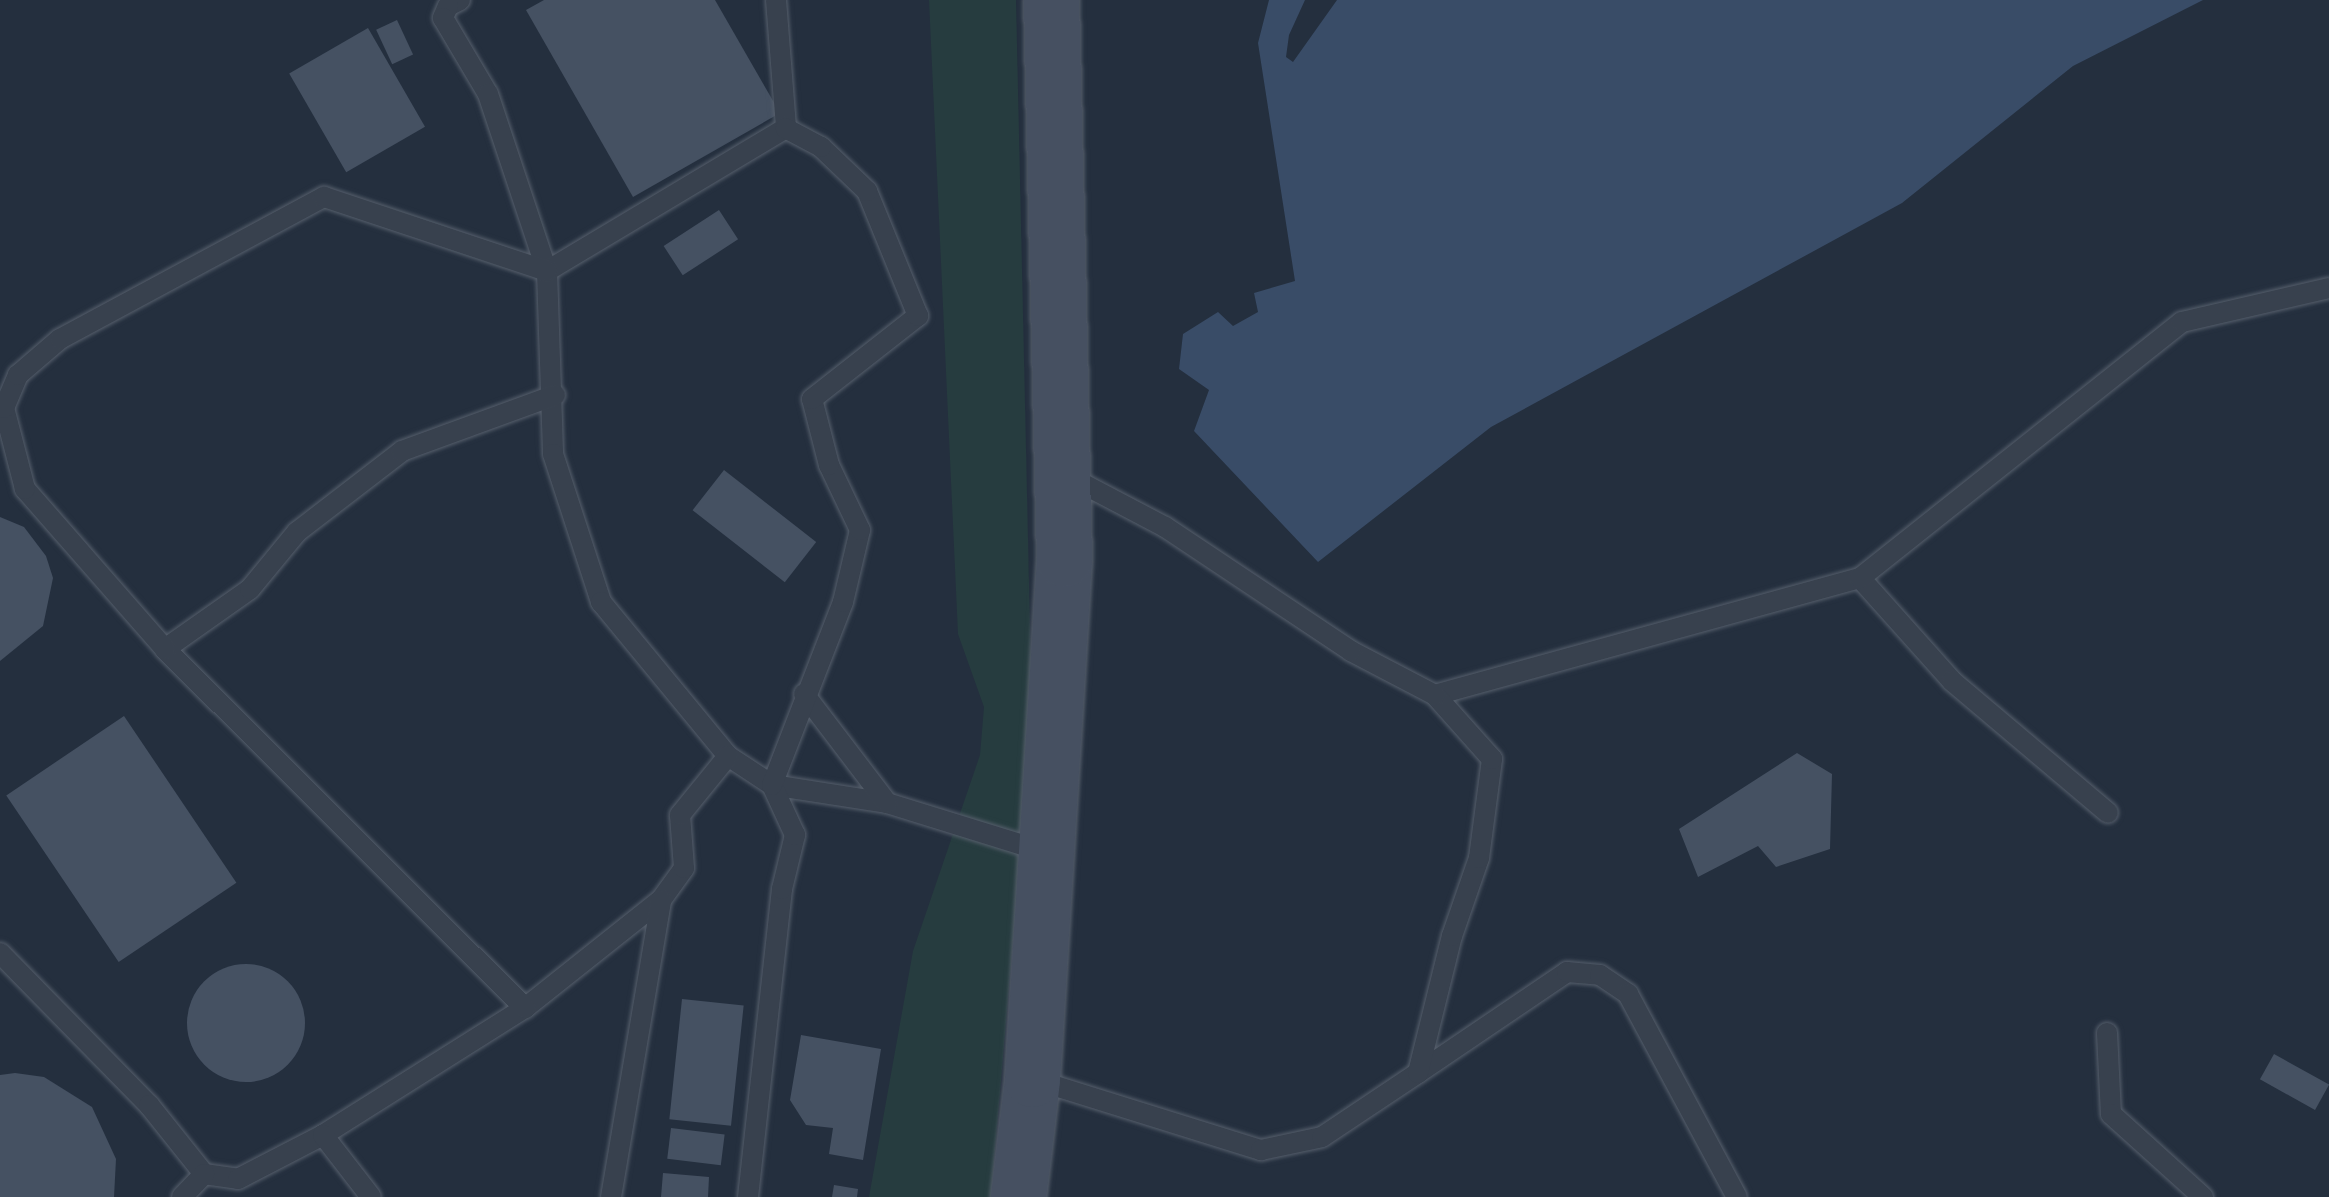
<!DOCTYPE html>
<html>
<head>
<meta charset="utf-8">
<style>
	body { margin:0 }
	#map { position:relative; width:2329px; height:1197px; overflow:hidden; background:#242f3e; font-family:Lato,sans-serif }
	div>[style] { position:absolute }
	.green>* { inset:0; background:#263c3f }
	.water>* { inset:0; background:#394c67 }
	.building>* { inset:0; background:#455162; transform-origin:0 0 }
	.round { border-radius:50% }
	.roads { filter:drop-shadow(0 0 2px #565f6c) drop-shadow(0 0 2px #565f6c) }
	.lane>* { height:20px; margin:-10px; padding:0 10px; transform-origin:10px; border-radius:10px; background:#38414e }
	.secondary>* { height:55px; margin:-27.5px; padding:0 27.5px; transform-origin:27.5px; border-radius:27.5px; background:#465061 }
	span { translate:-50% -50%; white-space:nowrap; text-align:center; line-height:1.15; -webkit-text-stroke:9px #1d2633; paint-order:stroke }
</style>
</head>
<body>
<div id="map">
	<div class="green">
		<i style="clip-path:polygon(929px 0,1016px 0,1032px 719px,991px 1197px,869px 1197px,913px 951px,980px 755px,984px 707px,958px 634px)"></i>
	</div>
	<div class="water">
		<i style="clip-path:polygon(1269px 0,1305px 0,1289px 35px,1286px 57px,1293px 62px,1337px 0,2203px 0,2073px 66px,1902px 203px,1491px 427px,1318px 562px,1194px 431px,1209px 390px,1179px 369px,1183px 334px,1218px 312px,1233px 326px,1258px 312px,1254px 293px,1295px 281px,1258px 43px)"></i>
	</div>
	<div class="building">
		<i style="clip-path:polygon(544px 0,715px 0,780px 113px,633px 197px,526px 10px)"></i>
		<i style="left:397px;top:20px;width:38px;height:23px;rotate:65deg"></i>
		<i style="left:368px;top:28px;width:114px;height:91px;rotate:60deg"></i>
		<i style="left:719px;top:210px;width:35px;height:66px;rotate:57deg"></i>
		<i style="left:724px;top:470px;width:117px;height:51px;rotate:38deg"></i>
		<i style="clip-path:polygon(0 517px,24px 527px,46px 556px,53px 578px,43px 626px,0 661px)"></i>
		<i style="left:124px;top:716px;width:201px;height:142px;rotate:56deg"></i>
		<i style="clip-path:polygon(1797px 753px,1832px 774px,1830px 849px,1776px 867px,1758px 846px,1698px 877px,1679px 829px)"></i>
		<i class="round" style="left:187px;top:964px;width:118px;height:118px"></i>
		<i style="left:682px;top:999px;width:62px;height:121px;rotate:6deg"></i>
		<i style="clip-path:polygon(801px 1035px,881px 1049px,863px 1160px,829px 1154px,833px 1128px,806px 1125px,790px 1100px)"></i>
		<i style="left:2274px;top:1054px;width:63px;height:29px;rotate:29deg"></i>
		<i style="clip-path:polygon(15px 1073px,44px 1077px,92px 1107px,116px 1159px,114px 1197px,0 1197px,0 1075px)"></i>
		<i style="left:671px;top:1128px;width:54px;height:31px;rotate:7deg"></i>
		<i style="clip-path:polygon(663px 1173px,709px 1177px,708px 1197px,661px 1197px)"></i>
		<i style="clip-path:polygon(834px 1185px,858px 1189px,857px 1197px,832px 1197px)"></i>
	</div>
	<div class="roads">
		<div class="lane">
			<i style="left:460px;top:0;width:13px;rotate:153deg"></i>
			<i style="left:448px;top:6px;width:13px;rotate:113deg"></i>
			<i style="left:443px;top:18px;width:88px;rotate:59.4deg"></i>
			<i style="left:488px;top:94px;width:187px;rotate:71.6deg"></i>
			<i style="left:547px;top:271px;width:183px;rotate:88.1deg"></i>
			<i style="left:553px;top:454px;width:156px;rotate:72deg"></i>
			<i style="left:601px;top:602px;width:200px;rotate:50.5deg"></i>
			<i style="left:728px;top:756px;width:53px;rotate:33.4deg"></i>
			<i style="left:772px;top:785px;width:116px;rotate:8.9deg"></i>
			<i style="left:887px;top:803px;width:162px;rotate:17.2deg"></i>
			<i style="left:776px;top:0;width:128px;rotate:85.5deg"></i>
			<i style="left:547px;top:271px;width:279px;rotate:-30.9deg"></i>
			<i style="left:1860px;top:578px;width:138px;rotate:48.2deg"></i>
			<i style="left:1952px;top:681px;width:204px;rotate:40.2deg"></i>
			<i style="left:165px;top:649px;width:104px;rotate:-35.2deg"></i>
			<i style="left:250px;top:589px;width:74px;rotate:-50.5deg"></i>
			<i style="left:297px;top:532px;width:133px;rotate:-37.6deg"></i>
			<i style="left:402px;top:451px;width:163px;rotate:-20.1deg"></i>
			<i style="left:804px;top:694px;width:137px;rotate:52.7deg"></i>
			<i style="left:1435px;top:695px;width:441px;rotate:-15.4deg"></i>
			<i style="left:1860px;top:578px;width:411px;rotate:-38.5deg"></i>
			<i style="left:2182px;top:322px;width:151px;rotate:-13deg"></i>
			<i style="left:0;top:953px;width:213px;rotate:45.6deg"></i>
			<i style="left:149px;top:1105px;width:88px;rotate:51.4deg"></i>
			<i style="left:204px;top:1174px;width:34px;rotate:8deg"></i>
			<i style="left:238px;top:1179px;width:96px;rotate:-27.4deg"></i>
			<i style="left:323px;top:1135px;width:239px;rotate:-32.2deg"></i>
			<i style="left:525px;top:1008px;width:174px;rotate:-38.5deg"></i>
			<i style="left:661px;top:900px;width:39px;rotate:-54deg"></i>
			<i style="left:684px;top:868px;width:53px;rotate:-94.3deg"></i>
			<i style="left:680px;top:815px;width:76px;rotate:-50.9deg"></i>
			<i style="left:525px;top:1008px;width:508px;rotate:-135.08deg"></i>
			<i style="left:165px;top:649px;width:213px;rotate:-131.2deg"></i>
			<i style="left:25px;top:489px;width:84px;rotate:-104.5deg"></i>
			<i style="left:4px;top:408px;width:36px;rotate:-67deg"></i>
			<i style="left:18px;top:375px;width:55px;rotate:-40.6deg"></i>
			<i style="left:60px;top:339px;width:300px;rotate:-28.3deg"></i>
			<i style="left:324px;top:197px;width:235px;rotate:18.4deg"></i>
			<i style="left:2107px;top:1033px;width:81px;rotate:87.2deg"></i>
			<i style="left:2111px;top:1114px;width:124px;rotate:42.1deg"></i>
			<i style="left:1418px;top:1073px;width:180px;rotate:-34.1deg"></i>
			<i style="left:1567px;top:972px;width:33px;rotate:5deg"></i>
			<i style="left:1600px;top:975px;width:34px;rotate:34deg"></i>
			<i style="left:1628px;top:994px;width:230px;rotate:61.8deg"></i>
			<i style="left:1036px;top:1080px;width:236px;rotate:17.3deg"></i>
			<i style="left:1261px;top:1150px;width:62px;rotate:-12deg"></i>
			<i style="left:1322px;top:1137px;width:115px;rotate:-33.7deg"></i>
			<i style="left:1418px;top:1073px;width:141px;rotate:-76.1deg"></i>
			<i style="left:1452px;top:936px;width:83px;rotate:-70.9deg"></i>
			<i style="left:1479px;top:858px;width:100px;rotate:-82.5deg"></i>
			<i style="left:1492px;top:759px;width:86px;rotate:-131.7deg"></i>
			<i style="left:1435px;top:695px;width:95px;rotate:-152.4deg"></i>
			<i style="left:1351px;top:651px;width:224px;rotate:-146.3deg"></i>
			<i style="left:1165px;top:527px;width:110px;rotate:-152.3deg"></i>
			<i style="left:323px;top:1135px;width:78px;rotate:52.3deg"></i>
			<i style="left:182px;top:1197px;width:32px;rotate:-46deg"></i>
			<i style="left:611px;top:1197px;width:301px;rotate:-80.4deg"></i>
			<i style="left:748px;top:1197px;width:310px;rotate:-83.7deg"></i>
			<i style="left:782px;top:889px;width:56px;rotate:-76.5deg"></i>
			<i style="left:795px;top:835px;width:55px;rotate:-114.7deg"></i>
			<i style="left:772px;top:785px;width:196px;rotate:-68.8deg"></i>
			<i style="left:843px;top:602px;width:74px;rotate:-76.7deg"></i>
			<i style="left:860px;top:530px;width:72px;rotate:-115.5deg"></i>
			<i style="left:829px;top:465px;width:68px;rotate:-104.4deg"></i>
			<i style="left:812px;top:399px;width:135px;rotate:-38.1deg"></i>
			<i style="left:918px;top:316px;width:135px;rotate:-112.2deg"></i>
			<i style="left:867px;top:191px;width:64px;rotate:-136.3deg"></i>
			<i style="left:821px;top:147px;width:40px;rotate:-152deg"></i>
		</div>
		<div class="secondary">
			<i style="left:1018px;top:1197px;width:119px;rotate:-83.2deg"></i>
			<i style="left:1032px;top:1079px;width:521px;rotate:-86.48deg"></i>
			<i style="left:1064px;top:559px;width:559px;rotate:-91.33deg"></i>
		</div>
	</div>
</div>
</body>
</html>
